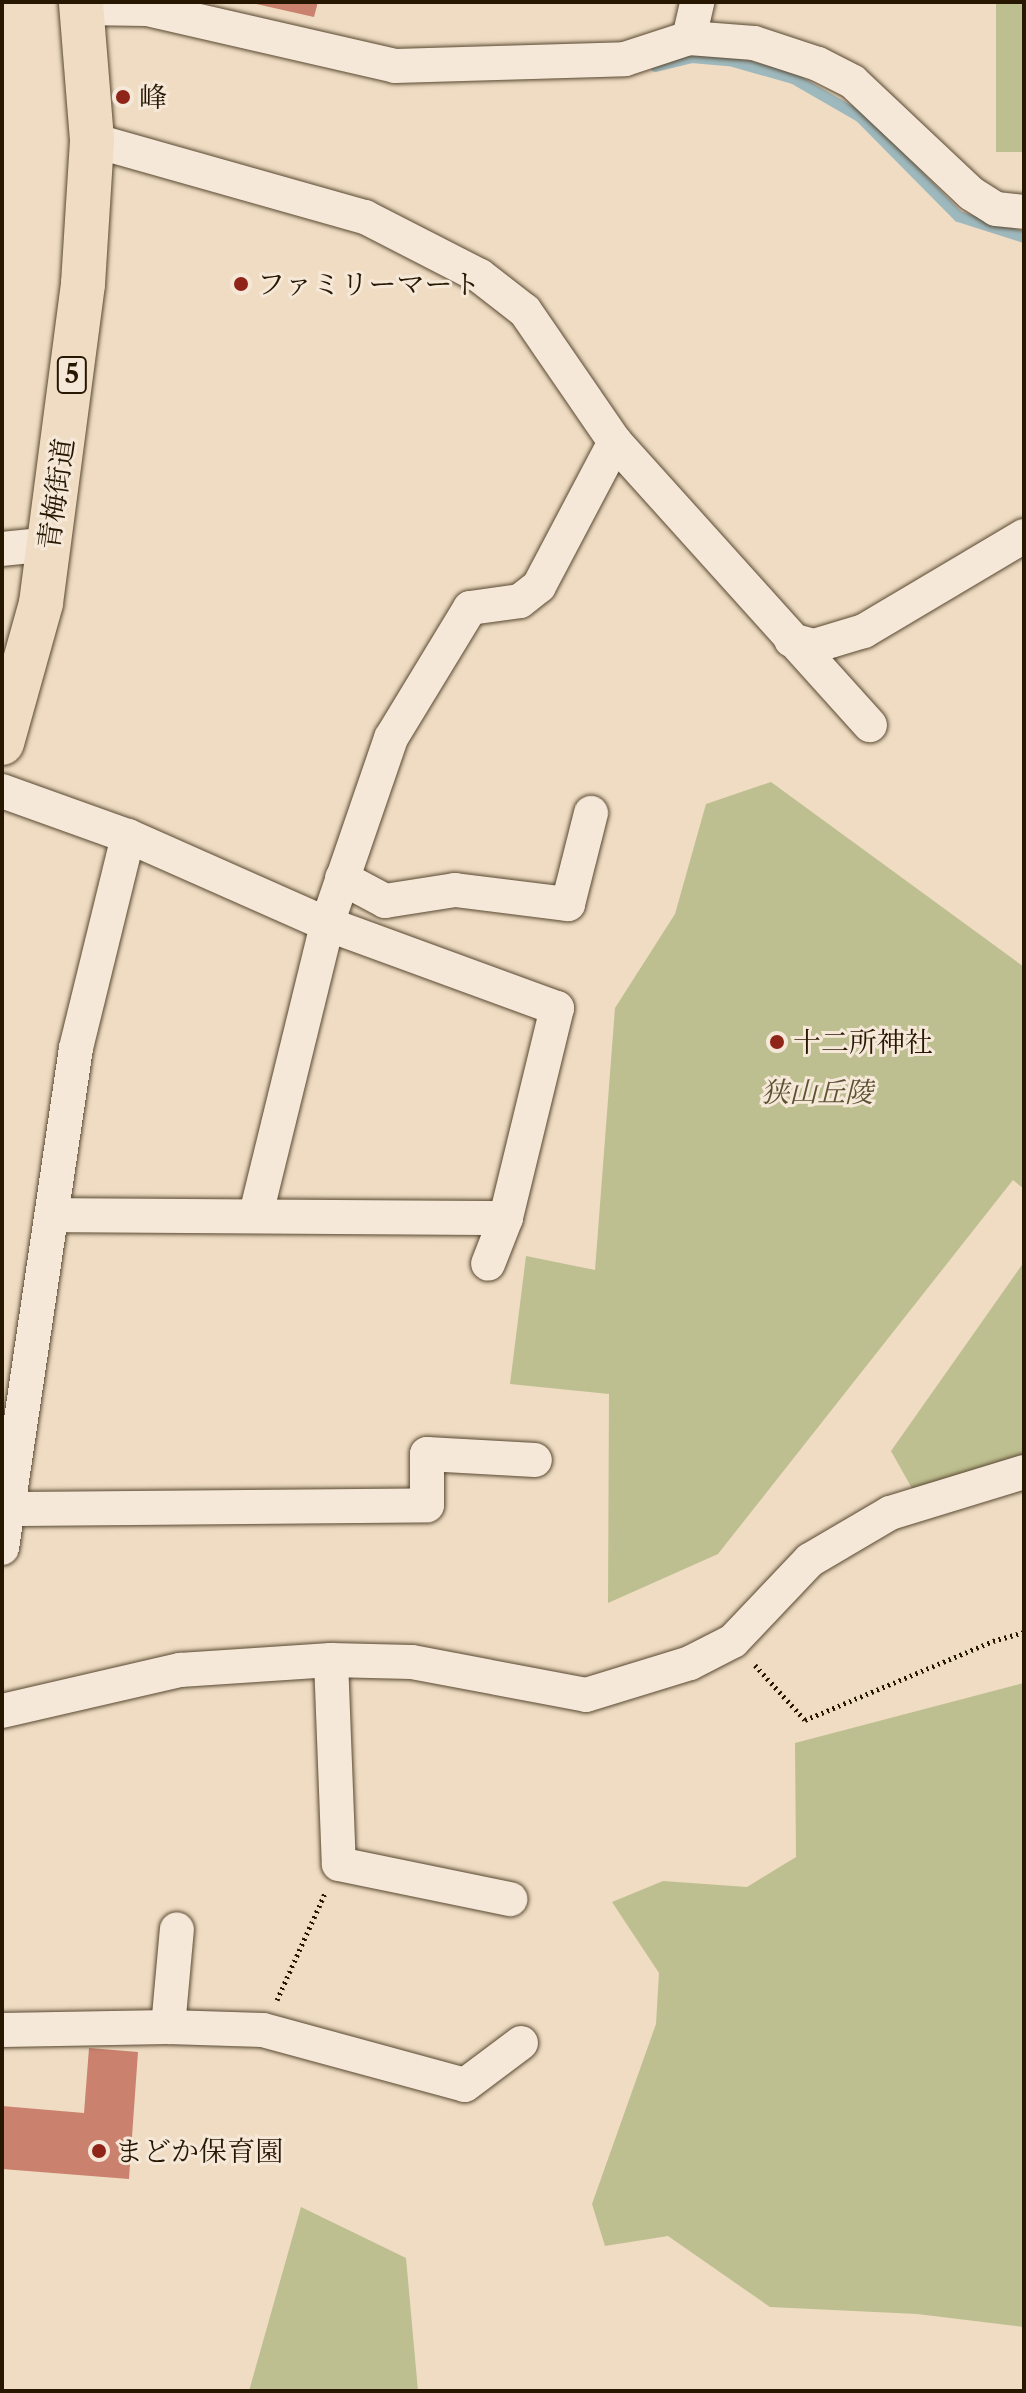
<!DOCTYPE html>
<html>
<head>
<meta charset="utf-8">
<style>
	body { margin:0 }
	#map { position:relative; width:1026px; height:2393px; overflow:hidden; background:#efdcc3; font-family:"Libre Caslon Text","Noto Serif JP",serif }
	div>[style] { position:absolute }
	.green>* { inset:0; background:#bebf90; transform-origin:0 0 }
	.stream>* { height:11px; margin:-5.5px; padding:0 5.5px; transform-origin:5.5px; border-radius:5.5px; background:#9eb9be }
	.building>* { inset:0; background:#ca826f }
	.path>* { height:5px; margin-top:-2.5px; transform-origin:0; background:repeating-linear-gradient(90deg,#271600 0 2px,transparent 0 6px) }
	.roads { filter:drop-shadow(0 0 2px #594831) drop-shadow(0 0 2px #594831) }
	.minor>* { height:34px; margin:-17px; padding:0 17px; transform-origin:17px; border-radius:17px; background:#f5e8d8 }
	.major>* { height:44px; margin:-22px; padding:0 22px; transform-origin:22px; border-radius:22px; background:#efdcc3 }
	.dots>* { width:22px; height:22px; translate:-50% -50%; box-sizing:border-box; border:4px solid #f5e8d8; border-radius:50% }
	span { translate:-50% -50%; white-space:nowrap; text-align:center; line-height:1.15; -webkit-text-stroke:6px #f5e8d8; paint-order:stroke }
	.shield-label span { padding:2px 6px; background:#f5e8d8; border:2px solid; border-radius:6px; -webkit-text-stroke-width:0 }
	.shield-label { font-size:26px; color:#271600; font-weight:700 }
	.poi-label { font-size:28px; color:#271600 }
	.left { translate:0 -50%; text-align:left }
	.street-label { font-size:28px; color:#271600 }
	.park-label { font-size:28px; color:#5c5132; font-style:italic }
	.frame { position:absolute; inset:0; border:4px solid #271600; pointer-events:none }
</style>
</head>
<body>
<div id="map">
	<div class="green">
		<i style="left:996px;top:2px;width:28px;height:150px"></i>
		<i style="clip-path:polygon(771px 782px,1024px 967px,1024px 1189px,1013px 1180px,718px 1554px,608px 1603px,609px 1394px,510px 1384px,526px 1256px,595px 1270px,615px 1008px,675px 914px,706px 804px)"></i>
		<i style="clip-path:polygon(1024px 1262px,1024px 1461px,914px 1492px,891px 1451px)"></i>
		<i style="clip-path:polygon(1024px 1683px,1024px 2327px,917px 2314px,770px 2307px,668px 2236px,605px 2246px,592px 2204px,656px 2024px,659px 1973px,612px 1902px,663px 1881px,747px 1887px,796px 1857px,795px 1743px)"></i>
		<i style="clip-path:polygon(301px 2207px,406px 2258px,418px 2391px,249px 2391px)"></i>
	</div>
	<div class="stream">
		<i style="left:655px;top:66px;width:37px;rotate:-14deg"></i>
		<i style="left:691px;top:57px;width:38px;rotate:5deg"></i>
		<i style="left:729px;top:60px;width:66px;rotate:15.7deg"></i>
		<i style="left:793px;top:78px;width:76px;rotate:29.9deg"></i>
		<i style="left:859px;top:116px;width:141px;rotate:45.3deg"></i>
		<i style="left:958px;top:216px;width:69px;rotate:17.7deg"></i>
	</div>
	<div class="building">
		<i style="clip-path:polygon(247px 2px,318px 2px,314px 17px)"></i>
		<i style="clip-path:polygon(89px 2048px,138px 2052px,129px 2179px,2px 2169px,2px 2106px,84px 2113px)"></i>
	</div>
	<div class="path">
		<i style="left:755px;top:1665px;width:74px;rotate:47.7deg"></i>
		<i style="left:805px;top:1720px;width:204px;rotate:-22.8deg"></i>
		<i style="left:993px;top:1641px;width:32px;rotate:-16deg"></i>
		<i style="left:277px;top:2000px;width:117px;rotate:-65.8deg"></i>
	</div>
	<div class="roads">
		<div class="minor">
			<i style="left:82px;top:8px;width:65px;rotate:0.9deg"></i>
			<i style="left:147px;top:9px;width:254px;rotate:12.9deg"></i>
			<i style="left:395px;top:66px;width:230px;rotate:-1.7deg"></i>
			<i style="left:625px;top:59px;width:67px;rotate:-18.2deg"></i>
			<i style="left:689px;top:38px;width:65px;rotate:4.4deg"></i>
			<i style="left:754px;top:43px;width:67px;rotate:18.2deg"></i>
			<i style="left:818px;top:64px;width:39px;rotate:27deg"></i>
			<i style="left:853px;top:82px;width:163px;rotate:43.3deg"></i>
			<i style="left:972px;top:194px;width:28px;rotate:32deg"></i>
			<i style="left:996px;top:209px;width:28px;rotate:6deg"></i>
			<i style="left:689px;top:38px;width:37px;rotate:-77deg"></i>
			<i style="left:92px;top:140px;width:284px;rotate:15.8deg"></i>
			<i style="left:365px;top:217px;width:129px;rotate:27.2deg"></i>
			<i style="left:480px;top:276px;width:57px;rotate:37.9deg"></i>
			<i style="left:525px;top:311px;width:159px;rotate:55.5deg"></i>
			<i style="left:615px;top:442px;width:381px;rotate:48deg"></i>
			<i style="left:2px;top:549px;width:48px;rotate:-5.9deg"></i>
			<i style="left:791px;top:640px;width:24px;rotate:15deg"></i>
			<i style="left:814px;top:646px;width:52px;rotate:-16.7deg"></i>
			<i style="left:864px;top:631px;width:186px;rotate:-30.7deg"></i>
			<i style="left:2px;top:791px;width:134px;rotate:19.7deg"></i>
			<i style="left:128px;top:836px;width:218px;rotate:23.9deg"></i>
			<i style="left:327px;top:924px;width:245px;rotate:20.1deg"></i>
			<i style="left:557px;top:1008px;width:216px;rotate:103.7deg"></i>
			<i style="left:506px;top:1218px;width:49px;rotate:111.4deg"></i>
			<i style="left:342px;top:878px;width:49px;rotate:28.1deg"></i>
			<i style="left:385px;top:901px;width:71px;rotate:-8.9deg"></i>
			<i style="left:455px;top:890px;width:114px;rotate:7.1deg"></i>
			<i style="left:568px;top:904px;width:94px;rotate:-75.8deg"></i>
			<i style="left:256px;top:1214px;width:299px;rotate:-76.2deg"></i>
			<i style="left:327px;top:924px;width:197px;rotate:-71deg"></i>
			<i style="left:391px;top:738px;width:152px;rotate:-58.7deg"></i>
			<i style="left:470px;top:608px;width:50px;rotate:-8deg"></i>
			<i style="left:520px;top:601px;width:24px;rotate:-38deg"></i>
			<i style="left:539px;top:586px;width:163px;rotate:-62.2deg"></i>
			<i style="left:53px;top:1215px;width:453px;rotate:0.4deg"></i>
			<i style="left:9px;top:1509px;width:418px;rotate:-0.5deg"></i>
			<i style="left:427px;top:1505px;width:51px;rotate:-90deg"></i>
			<i style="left:427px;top:1454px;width:108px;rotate:3.2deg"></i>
			<i style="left:2px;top:1548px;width:505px;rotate:-81.58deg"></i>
			<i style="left:76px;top:1048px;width:218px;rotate:-76.2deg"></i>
			<i style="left:331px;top:1660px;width:204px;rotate:87.8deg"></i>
			<i style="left:339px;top:1864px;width:175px;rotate:11.6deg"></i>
			<i style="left:2px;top:1711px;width:183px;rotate:-13deg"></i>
			<i style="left:180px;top:1670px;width:151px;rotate:-3.8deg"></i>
			<i style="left:331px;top:1660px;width:81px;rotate:1.4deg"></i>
			<i style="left:412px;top:1662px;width:177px;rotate:10.7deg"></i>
			<i style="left:586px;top:1695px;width:109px;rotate:-17.1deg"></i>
			<i style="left:690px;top:1663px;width:48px;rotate:-27.1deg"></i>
			<i style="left:733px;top:1641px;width:112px;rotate:-46.5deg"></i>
			<i style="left:810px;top:1560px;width:93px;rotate:-30.4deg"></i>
			<i style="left:890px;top:1513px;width:140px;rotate:-17deg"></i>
			<i style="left:168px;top:2027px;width:98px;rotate:-84.8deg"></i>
			<i style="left:2px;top:2030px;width:166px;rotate:-1deg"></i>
			<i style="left:168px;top:2027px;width:95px;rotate:1.8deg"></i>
			<i style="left:263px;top:2030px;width:209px;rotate:15.2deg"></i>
			<i style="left:465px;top:2085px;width:70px;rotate:-36.9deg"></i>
		</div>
		<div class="major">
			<i style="left:2px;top:743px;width:145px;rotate:-74.4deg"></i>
			<i style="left:41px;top:603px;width:322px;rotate:-82.5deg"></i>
			<i style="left:83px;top:284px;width:144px;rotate:-86.4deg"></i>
			<i style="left:92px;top:140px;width:138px;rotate:-94.6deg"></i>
		</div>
	</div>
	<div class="dots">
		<i style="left:123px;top:97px;background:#8f2418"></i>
		<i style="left:241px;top:284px;background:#8f2418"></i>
		<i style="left:777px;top:1042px;background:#8f2418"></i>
		<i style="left:99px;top:2151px;background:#8f2418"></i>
	</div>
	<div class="shield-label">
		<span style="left:72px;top:375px">5</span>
	</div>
	<div class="poi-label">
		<span class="left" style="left:139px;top:97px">峰</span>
		<span class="left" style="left:257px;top:284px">ファミリーマート</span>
		<span class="left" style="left:793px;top:1042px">十二所神社</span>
		<span class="left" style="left:115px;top:2151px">まどか保育園</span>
	</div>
	<div class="street-label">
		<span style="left:56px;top:494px;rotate:-82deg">青梅街道</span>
	</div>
	<div class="park-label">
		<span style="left:817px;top:1092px">狭山丘陵</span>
	</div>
	<div class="frame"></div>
</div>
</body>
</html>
